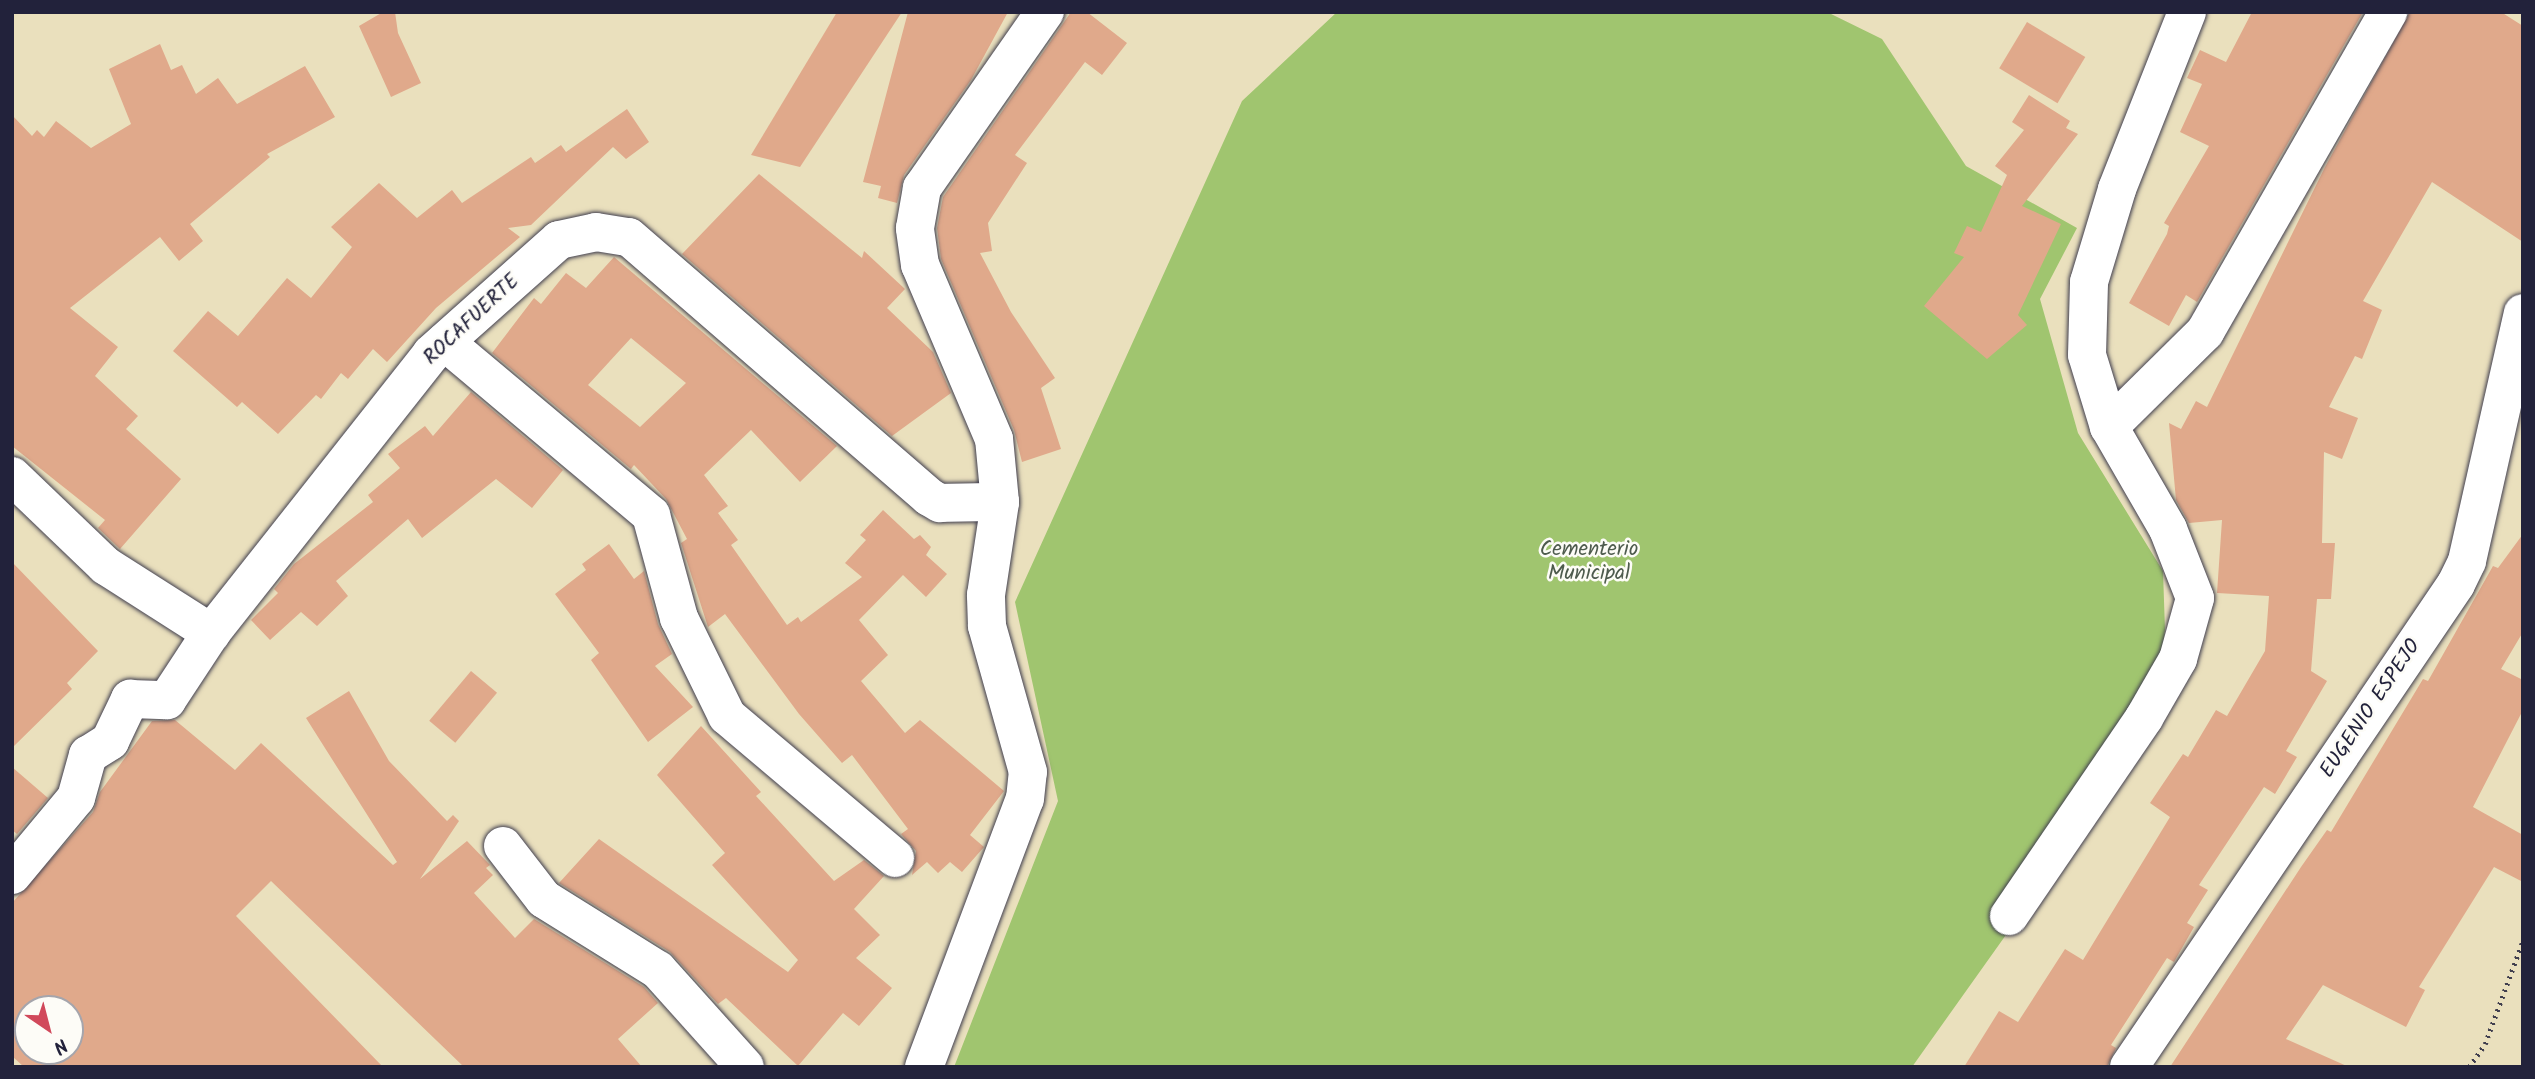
<!DOCTYPE html>
<html>
<head>
<meta charset="utf-8">
<style>
	body { margin:0 }
	#map { position:relative; width:2535px; height:1079px; overflow:hidden; background:#eae0bd; font-family:Kalam,sans-serif }
	div>[style] { position:absolute }
	.green>* { inset:0; background:#a0c56f }
	.building>* { inset:0; background:#e0a98b; transform-origin:0 0 }
	.path>* { height:4.5px; margin-top:-2.25px; transform-origin:0; background:repeating-linear-gradient(90deg,#403e4e 0 2px,transparent 0 7px) }
	.roads { filter:drop-shadow(0 0 2px #403e4e) drop-shadow(0 0 2px #403e4e) }
	.minor>* { height:38px; margin:-19px; padding:0 19px; transform-origin:19px; border-radius:19px; background:#fff }
	span { translate:-50% -50%; white-space:nowrap; text-align:center; line-height:1.15; -webkit-text-stroke:5px #fdfcf7; paint-order:stroke }
	.street-label { font-size:21px; color:#22223b }
	.park-label { font-size:21px; color:#4e5b4d }
	.frame { position:absolute; inset:0; border:14px solid #22223b; pointer-events:none }
	.north { position:absolute; left:14px; top:995px; width:70px; height:70px; box-sizing:border-box; background:#fdfcf7; border:2px solid #a5a5ac; border-radius:50%; rotate:145deg; font-size:19px; font-weight:700; line-height:28px; text-align:center; color:#22223b }
	.north::after { content:''; display:block; margin:auto; width:24px; height:32px; background:#d1495b; clip-path:polygon(50% 0,100% 100%,50% 72%,0 100%) }
</style>
</head>
<body>
<div id="map">
	<div class="green">
		<i style="clip-path:polygon(1337px 12px,1827px 12px,1882px 39px,1966px 166px,2077px 228px,2040px 299px,2078px 433px,2163px 571px,2165px 630px,2153px 728px,1912px 1067px,954px 1067px,1058px 801px,1015px 602px,1242px 101px)"></i>
	</div>
	<div class="building">
		<i style="clip-path:polygon(383px 12px,395px 12px,398px 33px,421px 83px,391px 97px,359px 26px)"></i>
		<i style="clip-path:polygon(837px 12px,902px 12px,800px 167px,751px 155px)"></i>
		<i style="clip-path:polygon(908px 12px,1008px 12px,971px 80px,904px 175px,897px 203px,878px 198px,881px 186px,863px 182px)"></i>
		<i style="clip-path:polygon(1071px 12px,1087px 12px,1127px 43px,1102px 75px,1085px 62px,1015px 155px,1027px 163px,988px 223px,992px 251px,980px 253px,1011px 312px,1055px 378px,1041px 388px,1061px 449px,1022px 462px,1014px 430px,941px 259px,937px 228px,943px 197px)"></i>
		<i style="clip-path:polygon(2252px 12px,2363px 12px,2197px 302px,2186px 295px,2169px 326px,2129px 303px,2167px 234px,2169px 226px,2164px 223px,2209px 146px,2180px 132px,2202px 84px,2187px 78px,2200px 50px,2226px 62px)"></i>
		<i style="clip-path:polygon(2410px 12px,2501px 12px,2523px 26px,2523px 242px,2432px 182px,2363px 301px,2382px 310px,2362px 359px,2355px 356px,2329px 407px,2358px 418px,2342px 459px,2324px 452px,2322px 543px,2335px 543px,2331px 599px,2317px 599px,2311px 671px,2327px 681px,2286px 751px,2297px 757px,2275px 794px,2264px 787px,2199px 885px,2208px 890px,2187px 923px,2194px 927px,2174px 962px,2167px 958px,2111px 1045px,2116px 1048px,2107px 1067px,1964px 1067px,1999px 1011px,2018px 1022px,2065px 949px,2083px 960px,2170px 817px,2150px 803px,2183px 754px,2188px 757px,2216px 710px,2227px 716px,2265px 651px,2269px 596px,2217px 593px,2222px 520px,2189px 523px,2176px 500px,2169px 423px,2181px 429px,2196px 401px,2207px 407px,2325px 167px)"></i>
		<i style="left:2027px;top:22px;width:68px;height:54px;rotate:31deg"></i>
		<i style="clip-path:polygon(160px 44px,171px 70px,182px 65px,196px 94px,218px 78px,237px 104px,305px 66px,335px 117px,267px 154px,270px 157px,190px 224px,203px 241px,179px 261px,160px 237px,70px 308px,118px 347px,95px 376px,138px 416px,126px 429px,181px 479px,120px 549px,98px 528px,105px 520px,12px 446px,12px 115px,32px 136px,37px 130px,44px 137px,56px 121px,91px 148px,131px 124px,109px 69px)"></i>
		<i style="clip-path:polygon(2029px 95px,2070px 121px,2066px 128px,2078px 134px,2022px 206px,2061px 224px,2018px 315px,2027px 325px,1987px 359px,1924px 306px,1964px 257px,1954px 253px,1967px 226px,1981px 232px,2007px 175px,1995px 166px,2024px 130px,2012px 122px)"></i>
		<i style="clip-path:polygon(627px 109px,649px 142px,626px 159px,613px 147px,531px 225px,508px 228px,520px 237px,436px 308px,387px 362px,373px 349px,348px 379px,341px 373px,321px 399px,316px 395px,278px 434px,242px 402px,237px 407px,173px 351px,208px 311px,238px 336px,287px 278px,311px 298px,352px 247px,331px 227px,379px 183px,417px 218px,452px 190px,462px 203px,531px 157px,535px 163px,561px 145px,566px 152px)"></i>
		<i style="clip-path:polygon(759px 174px,862px 258px,864px 251px,905px 289px,887px 308px,933px 352px,951px 393px,892px 436px,682px 254px)"></i>
		<i style="clip-path:polygon(evenodd,614px 257px,837px 446px,800px 482px,751px 430px,704px 475px,728px 506px,718px 513px,738px 540px,731px 545px,787px 625px,798px 617px,801px 622px,862px 577px,845px 563px,866px 540px,860px 535px,883px 510px,914px 539px,920px 535px,931px 547px,926px 555px,947px 574px,926px 597px,903px 575px,859px 620px,888px 655px,861px 681px,905px 733px,920px 720px,1004px 791px,970px 835px,984px 847px,962px 872px,950px 862px,938px 873px,927px 862px,912px 875px,916px 851px,901px 834px,908px 829px,852px 755px,842px 763px,799px 714px,725px 614px,708px 627px,681px 543px,687px 539px,666px 499px,634px 465px,631px 469px,492px 353px,534px 298px,541px 304px,566px 273px,586px 288px,614px 257px,631px 338px,686px 383px,640px 427px,588px 385px,631px 338px)"></i>
		<i style="clip-path:polygon(471px 392px,563px 470px,532px 508px,496px 479px,422px 538px,408px 519px,336px 581px,348px 596px,317px 626px,301px 612px,270px 640px,251px 620px,278px 593px,274px 589px,294px 564px,373px 502px,368px 495px,400px 468px,388px 454px,425px 426px,433px 436px)"></i>
		<i style="clip-path:polygon(2523px 534px,2523px 632px,2501px 669px,2523px 680px,2523px 710px,2473px 807px,2523px 835px,2523px 882px,2494px 867px,2419px 987px,2425px 990px,2406px 1027px,2323px 985px,2286px 1039px,2349px 1067px,2170px 1067px,2301px 867px,2327px 830px,2331px 832px,2423px 679px,2428px 681px,2493px 566px,2498px 568px)"></i>
		<i style="clip-path:polygon(609px 544px,634px 579px,644px 571px,658px 624px,672px 654px,655px 666px,693px 707px,648px 742px,591px 660px,599px 653px,555px 594px,586px 570px,582px 564px)"></i>
		<i style="clip-path:polygon(12px 562px,98px 651px,67px 683px,72px 689px,12px 748px)"></i>
		<i style="left:471px;top:671px;width:34px;height:65px;rotate:40deg"></i>
		<i style="clip-path:polygon(evenodd,349px 691px,389px 761px,447px 821px,453px 815px,459px 821px,420px 879px,467px 841px,490px 865px,486px 868px,493px 875px,474px 893px,515px 938px,534px 919px,644px 987px,658px 1003px,618px 1039px,642px 1067px,464px 1067px,271px 881px,236px 916px,383px 1067px,24px 1067px,12px 1056px,12px 903px,93px 812px,100px 792px,152px 721px,175px 720px,235px 770px,261px 743px,393px 865px,397px 862px,306px 718px,349px 691px,28px 1009px,70px 1009px,70px 1051px,28px 1051px,28px 1009px)"></i>
		<i style="clip-path:polygon(701px 726px,761px 792px,756px 796px,834px 881px,864px 860px,884px 876px,854px 909px,880px 935px,856px 958px,892px 988px,859px 1026px,843px 1013px,798px 1066px,726px 998px,718px 1004px,670px 952px,559px 883px,599px 839px,788px 972px,798px 960px,712px 865px,725px 853px,657px 775px)"></i>
		<i style="clip-path:polygon(12px 767px,48px 798px,17px 834px,12px 830px)"></i>
	</div>
	<div class="path">
		<i style="left:2469px;top:1067px;width:28px;rotate:-55deg"></i>
		<i style="left:2485px;top:1044px;width:111px;rotate:-69.9deg"></i>
	</div>
	<div class="roads">
		<div class="minor">
			<i style="left:445px;top:342px;width:269px;rotate:40deg"></i>
			<i style="left:651px;top:515px;width:107px;rotate:74.8deg"></i>
			<i style="left:679px;top:618px;width:109px;rotate:63.9deg"></i>
			<i style="left:727px;top:716px;width:220px;rotate:40.2deg"></i>
			<i style="left:2109px;top:427px;width:135px;rotate:-44.7deg"></i>
			<i style="left:2205px;top:332px;width:369px;rotate:-60.2deg"></i>
			<i style="left:12px;top:476px;width:130px;rotate:43.8deg"></i>
			<i style="left:106px;top:566px;width:125px;rotate:32.5deg"></i>
			<i style="left:503px;top:846px;width:67px;rotate:52.3deg"></i>
			<i style="left:544px;top:899px;width:134px;rotate:31.9deg"></i>
			<i style="left:658px;top:970px;width:130px;rotate:48.1deg"></i>
			<i style="left:12px;top:875px;width:100px;rotate:-50.3deg"></i>
			<i style="left:76px;top:798px;width:45px;rotate:-74.4deg"></i>
			<i style="left:88px;top:755px;width:26px;rotate:-32deg"></i>
			<i style="left:110px;top:741px;width:47px;rotate:-64.5deg"></i>
			<i style="left:130px;top:699px;width:37px;rotate:2deg"></i>
			<i style="left:167px;top:700px;width:80px;rotate:-56.7deg"></i>
			<i style="left:211px;top:633px;width:355px;rotate:-51.7deg"></i>
			<i style="left:431px;top:354px;width:171px;rotate:-41.7deg"></i>
			<i style="left:559px;top:240px;width:38px;rotate:-12deg"></i>
			<i style="left:596px;top:232px;width:33px;rotate:9deg"></i>
			<i style="left:629px;top:237px;width:397px;rotate:40.9deg"></i>
			<i style="left:929px;top:497px;width:13px;rotate:29deg"></i>
			<i style="left:940px;top:503px;width:60px;rotate:-1deg"></i>
			<i style="left:2009px;top:916px;width:240px;rotate:-55.7deg"></i>
			<i style="left:2144px;top:718px;width:68px;rotate:-60deg"></i>
			<i style="left:2178px;top:659px;width:63px;rotate:-74.4deg"></i>
			<i style="left:2195px;top:598px;width:74px;rotate:-111.4deg"></i>
			<i style="left:2168px;top:529px;width:118px;rotate:-120deg"></i>
			<i style="left:2109px;top:427px;width:75px;rotate:-107deg"></i>
			<i style="left:2087px;top:355px;width:73px;rotate:-88.4deg"></i>
			<i style="left:2089px;top:282px;width:97px;rotate:-73.2deg"></i>
			<i style="left:2117px;top:189px;width:190px;rotate:-68.4deg"></i>
			<i style="left:924px;top:1067px;width:286px;rotate:-69.4deg"></i>
			<i style="left:1025px;top:799px;width:27px;rotate:-84deg"></i>
			<i style="left:1028px;top:772px;width:152px;rotate:-105.7deg"></i>
			<i style="left:987px;top:626px;width:31px;rotate:-92deg"></i>
			<i style="left:986px;top:595px;width:94px;rotate:-81.4deg"></i>
			<i style="left:1000px;top:502px;width:63px;rotate:-95.4deg"></i>
			<i style="left:994px;top:439px;width:189px;rotate:-113deg"></i>
			<i style="left:920px;top:265px;width:37px;rotate:-98deg"></i>
			<i style="left:915px;top:228px;width:41px;rotate:-80.1deg"></i>
			<i style="left:922px;top:188px;width:215px;rotate:-55.1deg"></i>
			<i style="left:2129px;top:1067px;width:583px;rotate:-55.9deg"></i>
			<i style="left:2456px;top:584px;width:25px;rotate:-64deg"></i>
			<i style="left:2467px;top:561px;width:254px;rotate:-77.3deg"></i>
		</div>
	</div>
	<div class="street-label">
		<span style="left:472px;top:320px;rotate:-43deg">ROCAFUERTE</span>
		<span style="left:2371px;top:709px;rotate:-56deg">EUGENIO ESPEJO</span>
	</div>
	<div class="park-label">
		<span style="left:1589px;top:562px">Cementerio<br>Municipal</span>
	</div>
	<div class="frame"></div>
	<div class="north">N</div>
</div>
</body>
</html>
